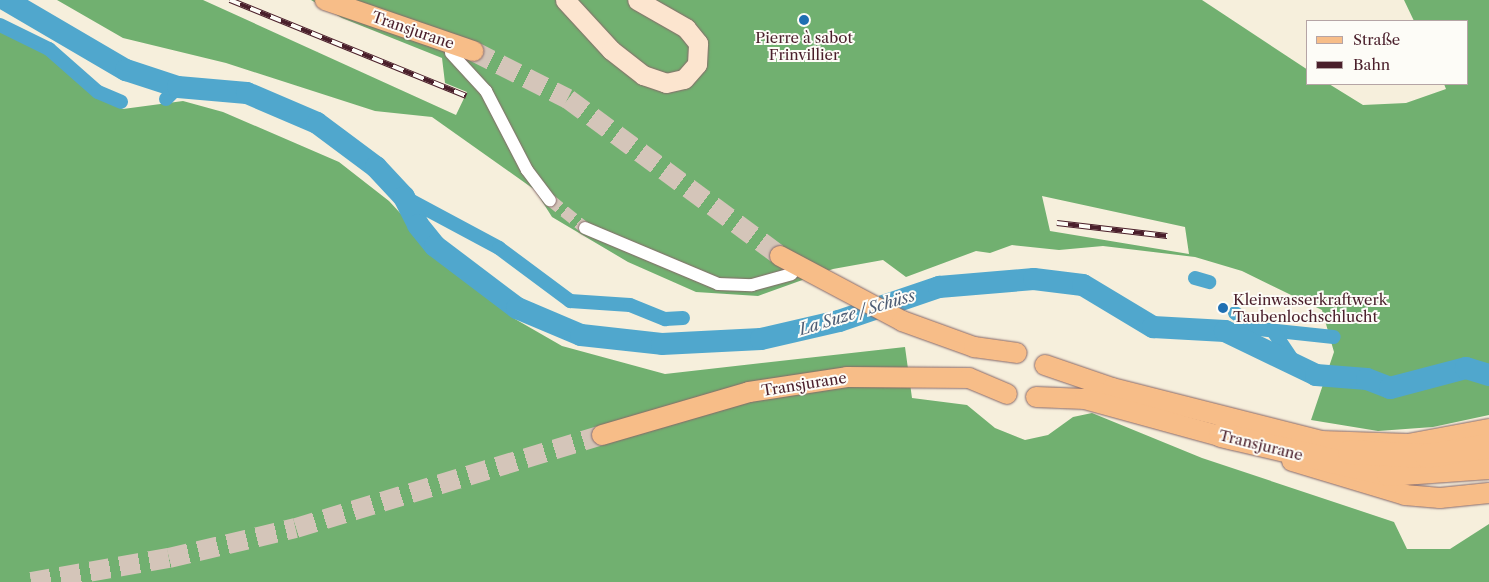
<!DOCTYPE html>
<html>
<head>
<meta charset="utf-8">
<style>
	body { margin:0 }
	#map { position:relative; width:1489px; height:582px; overflow:hidden; background:#f6efdc; font-family:"Libre Caslon Text",serif }
	div>[style] { position:absolute }
	.forest>* { inset:0; background:#71b070 }
	.canal>* { height:14px; margin:-7px; padding:0 7px; transform-origin:7px; border-radius:7px; background:#50a7cd }
	.river>* { height:22px; margin:-11px; padding:0 11px; transform-origin:11px; border-radius:11px; background:#50a7cd }
	.street-tunnel>* { height:12px; margin-top:-6px; transform-origin:0; background:repeating-linear-gradient(90deg,#d4c5b9 0 12px,transparent 0 18px) }
	.primary-tunnel>* { height:20px; margin-top:-10px; transform-origin:0; background:repeating-linear-gradient(90deg,#d4c5b9 0 20px,transparent 0 30px) }
	.roads { filter:drop-shadow(0 0 1px #866869) drop-shadow(0 0 1px #866869) }
	.street>* { height:12px; margin:-6px; padding:0 6px; transform-origin:6px; border-radius:6px; background:#fff }
	.secondary>* { height:19px; margin:-9.5px; padding:0 9.5px; transform-origin:9.5px; border-radius:9.5px; background:#fce5cf }
	.primary>* { height:20px; margin:-10px; padding:0 10px; transform-origin:10px; border-radius:10px; background:#f7bd88 }
	.highway>* { height:24px; margin:-12px; padding:0 12px; transform-origin:12px; border-radius:12px; background:#f7bd88 }
	.rail>* { height:5.5px; margin-top:-2.75px; transform-origin:0; background:repeating-linear-gradient(90deg,#fdfcf7 0 11px,#4a1f2b 0 22px); box-sizing:border-box; border-block:1px solid #4a1f2b }
	.dots>* { width:14px; height:14px; translate:-50% -50%; box-sizing:border-box; border:2px solid #fdfcf7; border-radius:50% }
	span { translate:-50% -50%; white-space:nowrap; text-align:center; line-height:1.15; -webkit-text-stroke:4px #fdfcf7; paint-order:stroke }
	.street-label { font-size:15px; color:#4a1f2b }
	.poi-label { font-size:15px; color:#4a1f2b }
	.left { translate:0 -50%; text-align:left }
	.water-label { font-size:16px; color:#4d5c74; font-style:italic }
	.legend { position:absolute; left:1306px; top:20px; width:162px; height:65px; box-sizing:border-box; background:#fdfcf7; border:1px solid #b5a4a5; margin:0; padding:6px 9px; list-style:none; font-size:15px; color:#4a1f2b }
	.legend li { display:flex; align-items:center; gap:10px; height:25px }
	.legend b { width:25px; border:1px solid #b5a4a5 }
</style>
</head>
<body>
<div id="map">
	<div class="forest">
		<i style="clip-path:polygon(evenodd,57px 0,203px 0,456px 115px,467px 92px,445px 83px,442px 58px,342px 18px,311px 0,1202px 0,1308px 70px,1308px 84px,1329px 84px,1363px 105px,1406px 103px,1446px 89px,1444px 84px,1468px 84px,1468px 21px,1414px 21px,1404px 0,1489px 0,1489px 415px,1433px 427px,1378px 431px,1311px 420px,1334px 352px,1322px 310px,1242px 271px,1195px 257px,1103px 246px,1059px 250px,1012px 245px,990px 253px,976px 251px,906px 277px,883px 260px,833px 269px,758px 296px,696px 292px,628px 262px,552px 217px,535px 190px,432px 117px,375px 111px,226px 63px,123px 38px,57px 0,1042px 196px,1185px 227px,1189px 254px,1050px 231px,1042px 196px)"></i>
		<i style="clip-path:polygon(0 23px,51px 51px,91px 92px,123px 109px,183px 101px,223px 112px,339px 162px,389px 201px,452px 269px,515px 319px,562px 346px,665px 374px,905px 347px,912px 398px,967px 405px,995px 428px,1025px 440px,1048px 435px,1073px 417px,1092px 413px,1202px 458px,1394px 522px,1407px 549px,1450px 549px,1489px 524px,1489px 582px,0 582px)"></i>
	</div>
	<div class="canal">
		<i style="left:0;top:25px;width:55px;rotate:26.1deg"></i>
		<i style="left:49px;top:49px;width:65px;rotate:41.3deg"></i>
		<i style="left:98px;top:92px;width:25px;rotate:23deg"></i>
		<i style="left:166px;top:99px;width:17px;rotate:-45deg"></i>
		<i style="left:404px;top:197px;width:108px;rotate:28.2deg"></i>
		<i style="left:499px;top:248px;width:89px;rotate:36.7deg"></i>
		<i style="left:570px;top:301px;width:60px;rotate:3.8deg"></i>
		<i style="left:630px;top:305px;width:38px;rotate:22deg"></i>
		<i style="left:665px;top:319px;width:18px;rotate:-3deg"></i>
		<i style="left:1195px;top:278px;width:15px;rotate:16deg"></i>
		<i style="left:1235px;top:313px;width:29px;rotate:34deg"></i>
		<i style="left:1225px;top:331px;width:34px;rotate:-3deg"></i>
		<i style="left:1259px;top:329px;width:75px;rotate:6.1deg"></i>
		<i style="left:1273px;top:331px;width:40px;rotate:56deg"></i>
	</div>
	<div class="river">
		<i style="left:6px;top:0;width:139px;rotate:30.3deg"></i>
		<i style="left:126px;top:70px;width:55px;rotate:18.1deg"></i>
		<i style="left:178px;top:87px;width:69px;rotate:5deg"></i>
		<i style="left:247px;top:93px;width:76px;rotate:23.2deg"></i>
		<i style="left:317px;top:123px;width:74px;rotate:36.7deg"></i>
		<i style="left:376px;top:167px;width:41px;rotate:47deg"></i>
		<i style="left:404px;top:197px;width:31px;rotate:63deg"></i>
		<i style="left:418px;top:225px;width:27px;rotate:51deg"></i>
		<i style="left:435px;top:246px;width:103px;rotate:37.1deg"></i>
		<i style="left:517px;top:308px;width:69px;rotate:22.9deg"></i>
		<i style="left:581px;top:335px;width:81px;rotate:6.3deg"></i>
		<i style="left:662px;top:344px;width:99px;rotate:-2.9deg"></i>
		<i style="left:761px;top:339px;width:80px;rotate:-13deg"></i>
		<i style="left:839px;top:321px;width:106px;rotate:-18.8deg"></i>
		<i style="left:939px;top:287px;width:95px;rotate:-4.8deg"></i>
		<i style="left:1034px;top:279px;width:49px;rotate:7deg"></i>
		<i style="left:1083px;top:285px;width:82px;rotate:31deg"></i>
		<i style="left:1153px;top:327px;width:72px;rotate:3.2deg"></i>
		<i style="left:1225px;top:331px;width:101px;rotate:25.8deg"></i>
		<i style="left:1316px;top:375px;width:51px;rotate:4.5deg"></i>
		<i style="left:1367px;top:379px;width:25px;rotate:21deg"></i>
		<i style="left:1390px;top:388px;width:79px;rotate:-14.7deg"></i>
		<i style="left:1466px;top:368px;width:24px;rotate:17deg"></i>
	</div>
	<div class="street-tunnel">
		<i style="left:550px;top:200px;width:45px;rotate:38.7deg"></i>
	</div>
	<div class="primary-tunnel">
		<i style="left:473px;top:51px;width:106px;rotate:26.8deg"></i>
		<i style="left:568px;top:99px;width:264px;rotate:36.5deg"></i>
		<i style="left:31px;top:582px;width:140px;rotate:-9.9deg"></i>
		<i style="left:169px;top:558px;width:130px;rotate:-13.3deg"></i>
		<i style="left:296px;top:528px;width:320px;rotate:-16.9deg"></i>
	</div>
	<div class="roads">
		<div class="street">
			<i style="left:451px;top:53px;width:52px;rotate:47.4deg"></i>
			<i style="left:486px;top:91px;width:89px;rotate:62.6deg"></i>
			<i style="left:527px;top:170px;width:38px;rotate:53deg"></i>
			<i style="left:585px;top:228px;width:144px;rotate:22.8deg"></i>
			<i style="left:718px;top:284px;width:34px;rotate:2deg"></i>
			<i style="left:752px;top:285px;width:41px;rotate:-15.4deg"></i>
		</div>
		<div class="secondary">
			<i style="left:565px;top:0;width:68px;rotate:47.4deg"></i>
			<i style="left:611px;top:50px;width:41px;rotate:38deg"></i>
			<i style="left:643px;top:75px;width:24px;rotate:19deg"></i>
			<i style="left:666px;top:83px;width:18px;rotate:-13deg"></i>
			<i style="left:684px;top:79px;width:20px;rotate:-49deg"></i>
			<i style="left:697px;top:64px;width:21px;rotate:-87deg"></i>
			<i style="left:698px;top:43px;width:19px;rotate:-129deg"></i>
			<i style="left:686px;top:28px;width:56px;rotate:-150.3deg"></i>
		</div>
		<div class="primary">
			<i style="left:325px;top:0;width:157px;rotate:19deg"></i>
			<i style="left:780px;top:256px;width:138px;rotate:28deg"></i>
			<i style="left:902px;top:321px;width:77px;rotate:19.9deg"></i>
			<i style="left:974px;top:347px;width:43px;rotate:7.9deg"></i>
			<i style="left:1045px;top:365px;width:71px;rotate:18.9deg"></i>
			<i style="left:1112px;top:388px;width:216px;rotate:14.2deg"></i>
			<i style="left:1321px;top:441px;width:87px;rotate:2deg"></i>
			<i style="left:1408px;top:444px;width:82px;rotate:-10.5deg"></i>
			<i style="left:1036px;top:397px;width:49px;rotate:2.3deg"></i>
			<i style="left:1085px;top:399px;width:155px;rotate:15.4deg"></i>
			<i style="left:602px;top:435px;width:153px;rotate:-16.3deg"></i>
			<i style="left:749px;top:392px;width:99px;rotate:-8.7deg"></i>
			<i style="left:847px;top:377px;width:122px;rotate:0.5deg"></i>
			<i style="left:969px;top:378px;width:41px;rotate:22.8deg"></i>
			<i style="left:1292px;top:461px;width:118px;rotate:16.7deg"></i>
			<i style="left:1405px;top:495px;width:35px;rotate:5deg"></i>
			<i style="left:1440px;top:498px;width:49px;rotate:-5.8deg"></i>
		</div>
		<div class="highway">
			<i style="left:1221px;top:435px;width:172px;rotate:13.1deg"></i>
			<i style="left:1389px;top:474px;width:100px;rotate:-4deg"></i>
			<i style="left:1350px;top:452px;width:77px;rotate:3deg"></i>
			<i style="left:1427px;top:456px;width:63px;rotate:-9.2deg"></i>
		</div>
	</div>
	<div class="rail">
		<i style="left:230px;top:0;width:255px;rotate:22.1deg"></i>
		<i style="left:1057px;top:223px;width:111px;rotate:6.7deg"></i>
	</div>
	<div class="dots">
		<i style="left:804px;top:20px;background:#1f6fb2"></i>
		<i style="left:1223px;top:308px;background:#1f6fb2"></i>
	</div>
	<div class="street-label">
		<span style="left:413px;top:30px;rotate:19deg">Transjurane</span>
		<span style="left:804px;top:384px;rotate:-9deg">Transjurane</span>
		<span style="left:1261px;top:445px;rotate:14deg">Transjurane</span>
	</div>
	<div class="poi-label">
		<span style="left:804px;top:46px">Pierre à sabot<br>Frinvillier</span>
		<span class="left" style="left:1233px;top:308px">Kleinwasserkraftwerk<br>Taubenlochschlucht</span>
	</div>
	<div class="water-label">
		<span style="left:857px;top:312px;rotate:-17deg">La Suze / Schüss</span>
	</div>
	<ul class="legend">
	<li><b style="height:6px;background:#f7bd88"></b>Straße</li>
	<li><b style="height:6px;background:#4a1f2b"></b>Bahn</li>
	</ul>
</div>
</body>
</html>
